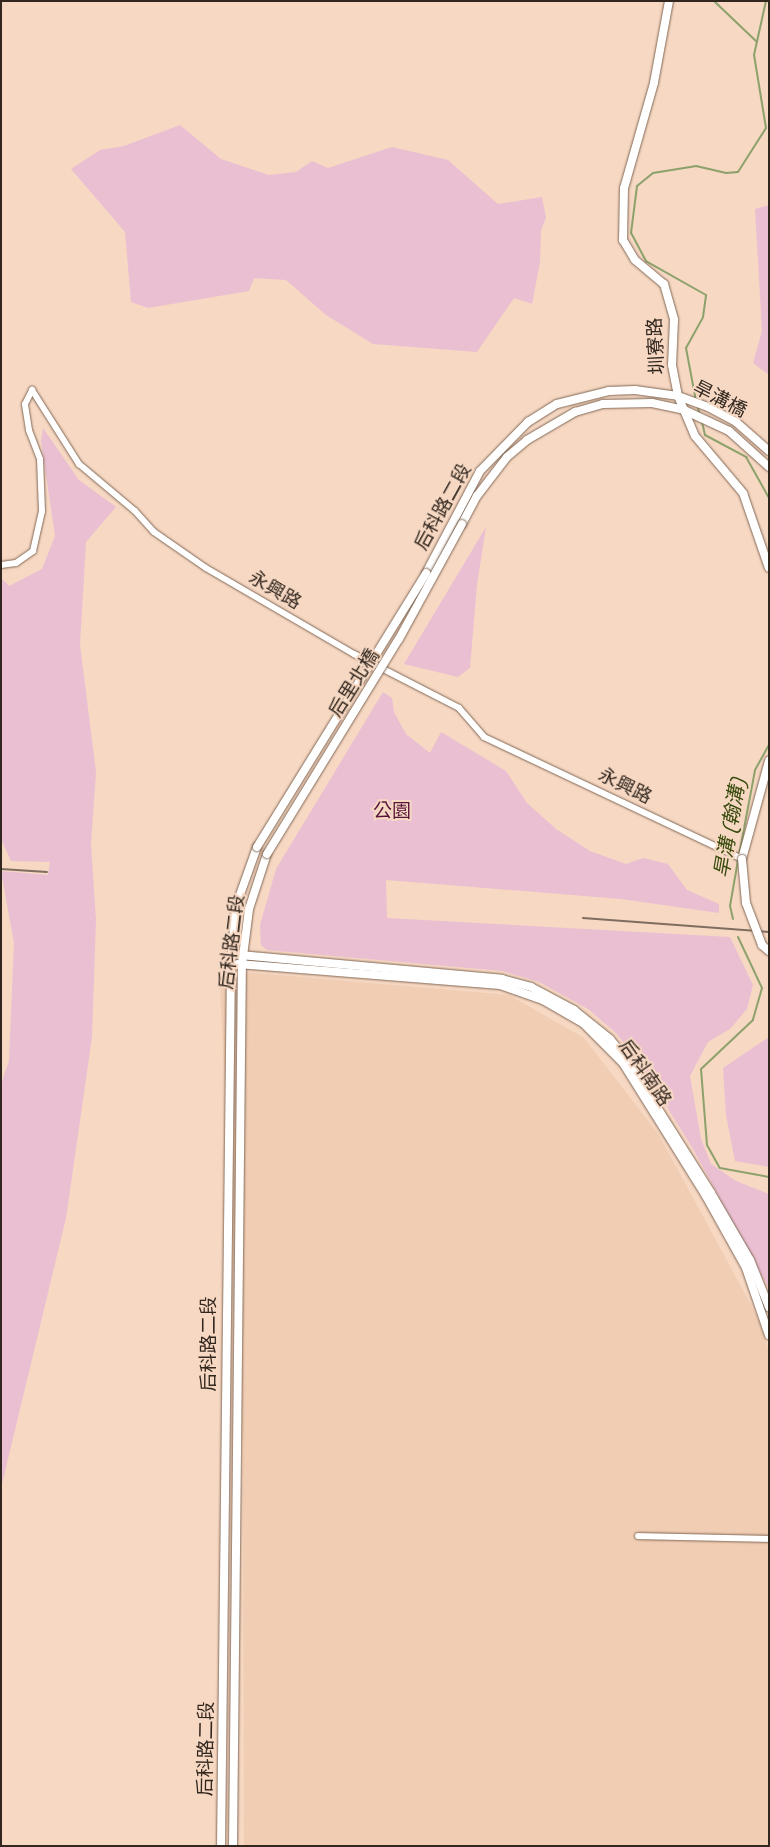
<!DOCTYPE html>
<html>
<head>
<meta charset="utf-8">
<style>
	body { margin:0 }
	#map { position:relative; width:770px; height:1847px; overflow:hidden; background:#f6d8c3; font-family:"Space Grotesk","Noto Sans TC",sans-serif }
	div>[style] { position:absolute }
	.built>* { inset:0; background:#f0cdb3 }
	.green>* { inset:0; background:#eabfd2 }
	.stream>* { height:2px; margin:-1px; padding:0 1px; transform-origin:1px; border-radius:1px; background:#8da16b }
	.roads { filter:drop-shadow(0 0 1px #826855) drop-shadow(0 0 1px #826855) }
	.minor>* { height:6px; margin:-3px; padding:0 3px; transform-origin:3px; border-radius:3px; background:#fff }
	.tertiary>* { height:8px; margin:-4px; padding:0 4px; transform-origin:4px; border-radius:4px; background:#fff }
	.rail>* { height:2px; margin:-1px; padding:0 1px; transform-origin:1px; border-radius:1px; background:#7f6d60 }
	.bridges { filter:drop-shadow(0 0 1px #826855) drop-shadow(0 0 1px #826855) }
	.tertiary-bridge>* { height:8px; margin:-4px; padding:0 4px; transform-origin:4px; border-radius:4px; background:#fff }
	span { translate:-50% -50%; white-space:nowrap; text-align:center; line-height:1.15; -webkit-text-stroke:4px #f6d8c3; paint-order:stroke }
	.street-label { font-size:19px; color:#32271f }
	.park-label { font-size:19px; color:#581339 }
	.water-label { font-size:20px; color:#384a0c; font-style:italic }
	.frame { position:absolute; inset:0; border:2px solid #32271f; pointer-events:none }
</style>
</head>
<body>
<div id="map">
	<div class="built">
		<i style="clip-path:polygon(219px 970px,509px 995px,584px 1038px,659px 1135px,758px 1318px,769px 1351px,769px 1846px,244px 1846px,243px 1445px)"></i>
	</div>
	<div class="green">
		<i style="clip-path:polygon(180px 125px,221px 159px,269px 175px,296px 172px,312px 161px,328px 168px,392px 147px,448px 160px,498px 204px,542px 197px,546px 218px,541px 230px,540px 262px,532px 304px,514px 298px,477px 352px,373px 344px,326px 315px,286px 280px,254px 278px,249px 291px,148px 308px,131px 302px,125px 232px,71px 169px,100px 150px,124px 146px)"></i>
		<i style="clip-path:polygon(769px 205px,769px 375px,753px 363px,762px 331px,755px 209px)"></i>
		<i style="clip-path:polygon(43px 428px,79px 480px,116px 507px,86px 542px,80px 645px,96px 772px,91px 844px,96px 920px,92px 1037px,66px 1218px,1px 1488px,1px 1084px,9px 1061px,14px 943px,1px 871px,48px 875px,50px 862px,11px 861px,1px 839px,1px 578px,9px 586px,42px 569px,55px 536px,41px 441px)"></i>
		<i style="clip-path:polygon(486px 527px,477px 585px,470px 668px,458px 677px,404px 664px)"></i>
		<i style="clip-path:polygon(383px 692px,392px 698px,394px 712px,406px 734px,430px 753px,441px 732px,506px 771px,527px 803px,556px 829px,590px 851px,626px 864px,643px 858px,668px 864px,687px 890px,719px 904px,719px 913px,621px 899px,386px 880px,387px 918px,730px 937px,753px 985px,747px 1009px,730px 1029px,708px 1042px,690px 1076px,701px 1139px,711px 1164px,736px 1181px,769px 1194px,769px 1289px,693px 1149px,639px 1062px,616px 1033px,588px 1009px,539px 982px,502px 971px,267px 950px,261px 945px,260px 925px,276px 869px)"></i>
		<i style="clip-path:polygon(769px 1037px,769px 1167px,735px 1161px,726px 1115px,723px 1068px)"></i>
	</div>
	<div class="stream">
		<i style="left:714px;top:1px;width:59px;rotate:43.6deg"></i>
		<i style="left:696px;top:401px;width:54px;rotate:-100.7deg"></i>
		<i style="left:686px;top:348px;width:35px;rotate:-61deg"></i>
		<i style="left:703px;top:317px;width:22px;rotate:-82deg"></i>
		<i style="left:706px;top:295px;width:69px;rotate:-150.5deg"></i>
		<i style="left:646px;top:261px;width:32px;rotate:-118deg"></i>
		<i style="left:631px;top:233px;width:47px;rotate:-82.7deg"></i>
		<i style="left:637px;top:186px;width:21px;rotate:-39deg"></i>
		<i style="left:653px;top:173px;width:44px;rotate:-9.2deg"></i>
		<i style="left:696px;top:166px;width:31px;rotate:13deg"></i>
		<i style="left:726px;top:173px;width:12px;rotate:-5deg"></i>
		<i style="left:738px;top:172px;width:52px;rotate:-57.5deg"></i>
		<i style="left:766px;top:128px;width:74px;rotate:-99.3deg"></i>
		<i style="left:754px;top:55px;width:55px;rotate:-77.5deg"></i>
		<i style="left:697px;top:405px;width:10px;rotate:73deg"></i>
		<i style="left:702px;top:422px;width:13px;rotate:77deg"></i>
		<i style="left:705px;top:435px;width:47px;rotate:28.2deg"></i>
		<i style="left:746px;top:457px;width:47px;rotate:60.7deg"></i>
		<i style="left:739px;top:855px;width:86px;rotate:-79.3deg"></i>
		<i style="left:755px;top:770px;width:29px;rotate:-61deg"></i>
		<i style="left:733px;top:919px;width:13px;rotate:-103deg"></i>
		<i style="left:730px;top:906px;width:47px;rotate:-80.1deg"></i>
		<i style="left:738px;top:937px;width:56px;rotate:64.8deg"></i>
		<i style="left:762px;top:988px;width:33px;rotate:106deg"></i>
		<i style="left:753px;top:1020px;width:71px;rotate:136.7deg"></i>
		<i style="left:701px;top:1069px;width:76px;rotate:85.5deg"></i>
		<i style="left:707px;top:1145px;width:26px;rotate:61deg"></i>
		<i style="left:720px;top:1168px;width:50px;rotate:10.4deg"></i>
	</div>
	<div class="roads">
		<div class="minor">
			<i style="left:1px;top:565px;width:15px;rotate:-8deg"></i>
			<i style="left:16px;top:563px;width:21px;rotate:-35deg"></i>
			<i style="left:33px;top:551px;width:41px;rotate:-77.3deg"></i>
			<i style="left:42px;top:511px;width:52px;rotate:-92.2deg"></i>
			<i style="left:40px;top:459px;width:31px;rotate:-111deg"></i>
			<i style="left:29px;top:430px;width:26px;rotate:-99deg"></i>
			<i style="left:25px;top:404px;width:16px;rotate:-63deg"></i>
			<i style="left:32px;top:390px;width:88px;rotate:57.6deg"></i>
			<i style="left:79px;top:464px;width:73px;rotate:40deg"></i>
			<i style="left:135px;top:511px;width:28px;rotate:48deg"></i>
			<i style="left:154px;top:532px;width:63px;rotate:34.7deg"></i>
			<i style="left:206px;top:568px;width:171px;rotate:30.2deg"></i>
			<i style="left:354px;top:654px;width:118px;rotate:27.2deg"></i>
			<i style="left:459px;top:708px;width:38px;rotate:49deg"></i>
			<i style="left:484px;top:737px;width:285px;rotate:25.3deg"></i>
			<i style="left:638px;top:1536px;width:131px;rotate:1.3deg"></i>
		</div>
		<div class="tertiary">
			<i style="left:669px;top:1px;width:83px;rotate:100.4deg"></i>
			<i style="left:654px;top:83px;width:109px;rotate:105.9deg"></i>
			<i style="left:624px;top:188px;width:52px;rotate:91.1deg"></i>
			<i style="left:623px;top:240px;width:23px;rotate:59deg"></i>
			<i style="left:635px;top:260px;width:38px;rotate:40deg"></i>
			<i style="left:664px;top:284px;width:37px;rotate:74deg"></i>
			<i style="left:674px;top:320px;width:45px;rotate:92.5deg"></i>
			<i style="left:672px;top:365px;width:32px;rotate:79deg"></i>
			<i style="left:678px;top:396px;width:43px;rotate:67deg"></i>
			<i style="left:695px;top:436px;width:75px;rotate:49.9deg"></i>
			<i style="left:743px;top:493px;width:79px;rotate:70.9deg"></i>
			<i style="left:462px;top:524px;width:32px;rotate:-62deg"></i>
			<i style="left:477px;top:496px;width:49px;rotate:-52.4deg"></i>
			<i style="left:507px;top:457px;width:26px;rotate:-40deg"></i>
			<i style="left:527px;top:440px;width:56px;rotate:-30.3deg"></i>
			<i style="left:575px;top:412px;width:29px;rotate:-16deg"></i>
			<i style="left:603px;top:404px;width:49px;rotate:-1.2deg"></i>
			<i style="left:652px;top:403px;width:33px;rotate:12deg"></i>
			<i style="left:684px;top:410px;width:50px;rotate:25deg"></i>
			<i style="left:729px;top:431px;width:54px;rotate:42deg"></i>
			<i style="left:426px;top:573px;width:115px;rotate:-62.1deg"></i>
			<i style="left:480px;top:471px;width:69px;rotate:-45.6deg"></i>
			<i style="left:528px;top:422px;width:34px;rotate:-32deg"></i>
			<i style="left:557px;top:404px;width:54px;rotate:-14deg"></i>
			<i style="left:609px;top:391px;width:26px;rotate:-2deg"></i>
			<i style="left:635px;top:390px;width:43px;rotate:7.9deg"></i>
			<i style="left:678px;top:396px;width:32px;rotate:20deg"></i>
			<i style="left:708px;top:407px;width:32px;rotate:28deg"></i>
			<i style="left:736px;top:422px;width:44px;rotate:41.3deg"></i>
			<i style="left:742px;top:859px;width:102px;rotate:-74.6deg"></i>
			<i style="left:240px;top:955px;width:263px;rotate:5.2deg"></i>
			<i style="left:502px;top:979px;width:30px;rotate:15deg"></i>
			<i style="left:531px;top:987px;width:49px;rotate:28.1deg"></i>
			<i style="left:574px;top:1010px;width:46px;rotate:38.9deg"></i>
			<i style="left:610px;top:1039px;width:27px;rotate:51deg"></i>
			<i style="left:627px;top:1060px;width:157px;rotate:57.7deg"></i>
			<i style="left:711px;top:1193px;width:78px;rotate:59.8deg"></i>
			<i style="left:750px;top:1260px;width:51px;rotate:68deg"></i>
			<i style="left:238px;top:964px;width:263px;rotate:4.6deg"></i>
			<i style="left:500px;top:985px;width:46px;rotate:19.2deg"></i>
			<i style="left:543px;top:1000px;width:46px;rotate:29.9deg"></i>
			<i style="left:583px;top:1023px;width:57px;rotate:45deg"></i>
			<i style="left:623px;top:1063px;width:157px;rotate:58deg"></i>
			<i style="left:706px;top:1196px;width:82px;rotate:60.9deg"></i>
			<i style="left:746px;top:1268px;width:71px;rotate:71.1deg"></i>
			<i style="left:221px;top:1846px;width:883px;rotate:-89.35deg"></i>
			<i style="left:231px;top:963px;width:57px;rotate:-85deg"></i>
			<i style="left:236px;top:906px;width:63px;rotate:-70.4deg"></i>
			<i style="left:233px;top:1846px;width:882px;rotate:-89.42deg"></i>
			<i style="left:242px;top:964px;width:55px;rotate:-82.7deg"></i>
			<i style="left:249px;top:909px;width:58px;rotate:-71.9deg"></i>
		</div>
	</div>
	<div class="rail">
		<i style="left:1px;top:869px;width:46px;rotate:3.7deg"></i>
		<i style="left:583px;top:918px;width:187px;rotate:4.3deg"></i>
	</div>
	<div class="bridges">
		<div class="tertiary-bridge">
			<i style="left:257px;top:847px;width:322px;rotate:-58.3deg"></i>
			<i style="left:267px;top:854px;width:252px;rotate:-58.5deg"></i>
			<i style="left:399px;top:639px;width:131px;rotate:-61.3deg"></i>
			<i style="left:742px;top:859px;width:44px;rotate:84.8deg"></i>
			<i style="left:746px;top:903px;width:45px;rotate:69.1deg"></i>
			<i style="left:762px;top:945px;width:9px;rotate:41deg"></i>
		</div>
	</div>
	<div class="street-label">
		<span style="left:656px;top:346px;rotate:-93deg">圳寮路</span>
		<span style="left:720px;top:399px;rotate:27deg">旱溝橋</span>
		<span style="left:443px;top:507px;rotate:-61deg">后科路二段</span>
		<span style="left:275px;top:590px;rotate:30deg">永興路</span>
		<span style="left:354px;top:683px;rotate:-58deg">后里北橋</span>
		<span style="left:625px;top:786px;rotate:26deg">永興路</span>
		<span style="left:232px;top:942px;rotate:-83deg">后科路二段</span>
		<span style="left:645px;top:1073px;rotate:55deg">后科南路</span>
		<span style="left:209px;top:1344px;rotate:-90deg">后科路二段</span>
		<span style="left:206px;top:1749px;rotate:-89deg">后科路二段</span>
	</div>
	<div class="park-label">
		<span style="left:392px;top:811px">公園</span>
	</div>
	<div class="water-label">
		<span style="left:730px;top:828px;rotate:-80deg">旱溝 (翰溝)</span>
	</div>
	<div class="frame"></div>
</div>
</body>
</html>
